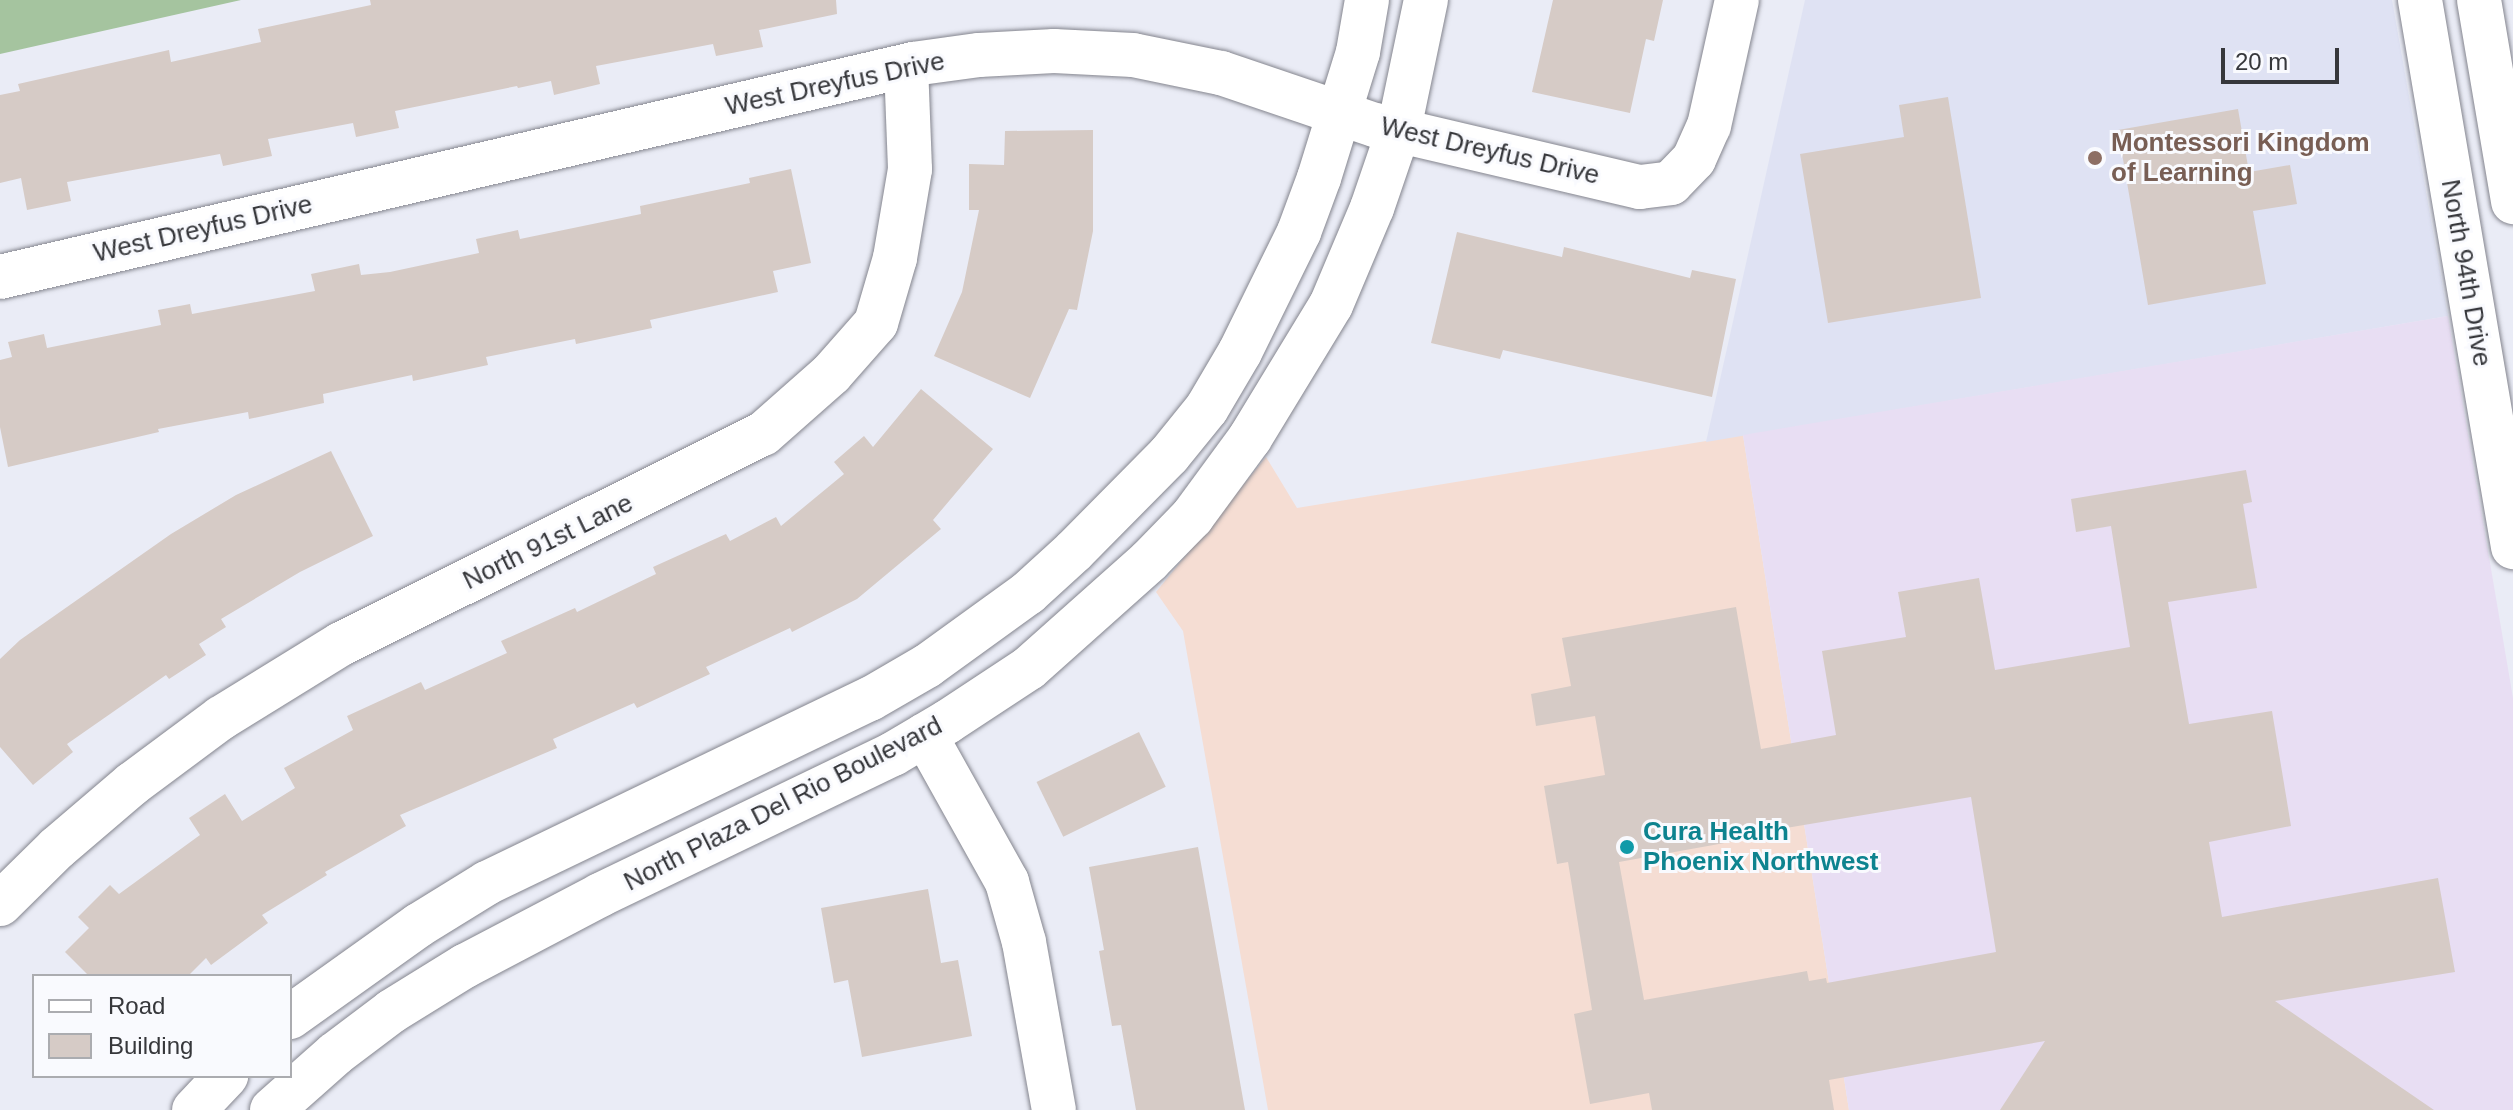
<!DOCTYPE html>
<html>
<head>
<meta charset="utf-8">
<style>
	body { margin:0 }
	#map { position:relative; width:2513px; height:1110px; overflow:hidden; background:#eaecf6; font-family:Helvetica,sans-serif }
	div>[style] { position:absolute }
	.commercial>* { inset:0; background:#f5ddd3 }
	.built>* { inset:0; background:#dfe2f3 }
	.medical>* { inset:0; background:#e8def3 }
	.green>* { inset:0; background:#a5c49f }
	.building>* { inset:0; background:#d6cbc6; transform-origin:0 0 }
	.roads { filter:drop-shadow(0 0 2px #84858e) drop-shadow(0 0 2px #84858e) }
	.minor>* { height:44px; margin:-22px; padding:0 22px; transform-origin:22px; border-radius:22px; background:#fff }
	.dots>* { width:22px; height:22px; translate:-50% -50%; box-sizing:border-box; border:4px solid #f9fafe; border-radius:50% }
	span { translate:-50% -50%; white-space:nowrap; text-align:center; line-height:1.15; -webkit-text-stroke:6px #f9fafe; paint-order:stroke }
	.street-label { font-size:26px; color:#36373b }
	.education-label { font-size:26px; color:#785e54; font-weight:700 }
	.left { translate:0 -50%; text-align:left }
	.culture-label { font-size:26px; color:#0d838f; font-weight:700 }
	.legend { position:absolute; left:32px; top:974px; width:260px; height:104px; box-sizing:border-box; background:#f9fafe; border:2px solid #abacb0; margin:0; padding:10px 14px; list-style:none; font-size:24px; color:#36373b }
	.legend li { display:flex; align-items:center; gap:16px; height:40px }
	.legend b { width:40px; border:2px solid #abacb0 }
	.scale { position:absolute; left:2221px; top:48px; width:118px; height:36px; box-sizing:border-box; border:4px solid #36373b; border-top:0; padding-left:10px; font-size:24px; line-height:28px; white-space:nowrap; color:#36373b; -webkit-text-stroke:6px #f9fafe; paint-order:stroke }
</style>
</head>
<body>
<div id="map">
	<div class="commercial">
		<i style="clip-path:polygon(1743px 435px,1849px 1110px,1268px 1110px,1183px 631px,1156px 592px,1266px 457px,1297px 508px)"></i>
	</div>
	<div class="built">
		<i style="clip-path:polygon(1805px 0,2392px 0,2448px 316px,1706px 442px)"></i>
	</div>
	<div class="medical">
		<i style="clip-path:polygon(2448px 316px,2513px 698px,2513px 1110px,1849px 1110px,1743px 435px)"></i>
	</div>
	<div class="green">
		<i style="clip-path:polygon(0 0,241px 0,0 54px)"></i>
	</div>
	<div class="building">
		<i style="clip-path:polygon(370px 0,836px 0,837px 14px,759px 30px,763px 47px,716px 56px,713px 44px,596px 66px,600px 84px,554px 95px,551px 81px,518px 88px,517px 86px,395px 111px,399px 128px,356px 137px,353px 123px,268px 139px,272px 156px,223px 166px,220px 154px,67px 182px,71px 201px,27px 210px,21px 178px,0 183px,0 95px,20px 91px,18px 84px,169px 50px,171px 62px,261px 42px,258px 29px,371px 5px)"></i>
		<i style="clip-path:polygon(1553px 0,1663px 0,1654px 41px,1646px 39px,1630px 113px,1532px 92px)"></i>
		<i style="clip-path:polygon(1948px 97px,1981px 298px,1828px 323px,1800px 154px,1904px 137px,1899px 105px)"></i>
		<i style="clip-path:polygon(2238px 109px,2249px 172px,2290px 165px,2297px 204px,2253px 211px,2266px 284px,2148px 305px,2118px 130px)"></i>
		<i style="clip-path:polygon(1093px 130px,1093px 231px,1077px 310px,1069px 309px,1030px 398px,934px 356px,962px 292px,979px 210px,969px 210px,969px 164px,1004px 165px,1005px 131px)"></i>
		<i style="clip-path:polygon(791px 169px,811px 263px,773px 271px,778px 292px,650px 320px,652px 328px,576px 344px,575px 339px,486px 357px,488px 365px,413px 381px,412px 375px,323px 394px,324px 403px,249px 419px,248px 412px,158px 429px,159px 432px,8px 467px,0 427px,0 360px,12px 357px,8px 342px,44px 334px,47px 348px,161px 325px,158px 310px,190px 304px,192px 314px,315px 291px,311px 274px,359px 264px,361px 275px,390px 272px,479px 253px,476px 239px,518px 230px,520px 239px,641px 214px,640px 206px,750px 183px,749px 178px)"></i>
		<i style="clip-path:polygon(1457px 232px,1562px 257px,1564px 247px,1690px 278px,1692px 270px,1736px 279px,1712px 397px,1503px 350px,1500px 359px,1431px 343px)"></i>
		<i style="clip-path:polygon(921px 389px,993px 449px,933px 520px,941px 529px,857px 599px,792px 632px,790px 628px,706px 667px,710px 674px,637px 708px,634px 703px,553px 739px,557px 748px,400px 815px,406px 826px,325px 872px,327px 875px,262px 915px,268px 923px,211px 965px,206px 958px,188px 976px,89px 976px,65px 952px,89px 928px,78px 917px,110px 885px,119px 894px,200px 835px,189px 818px,225px 794px,242px 821px,295px 788px,284px 768px,353px 730px,347px 716px,421px 682px,425px 690px,507px 653px,501px 641px,575px 608px,577px 612px,656px 574px,653px 567px,726px 534px,730px 541px,776px 517px,781px 526px,844px 474px,834px 462px,864px 436px,873px 447px)"></i>
		<i style="clip-path:polygon(331px 451px,373px 536px,300px 572px,221px 619px,226px 627px,199px 644px,206px 655px,169px 679px,166px 675px,67px 744px,73px 752px,33px 785px,0 747px,0 659px,20px 640px,171px 534px,236px 495px)"></i>
		<i style="clip-path:polygon(evenodd,2246px 470px,2252px 502px,2243px 504px,2257px 588px,2168px 602px,2189px 724px,2272px 711px,2291px 826px,2209px 842px,2222px 917px,2438px 878px,2455px 972px,2275px 1001px,2434px 1110px,2000px 1110px,2045px 1041px,1829px 1080px,1834px 1110px,1652px 1110px,1649px 1093px,1590px 1104px,1574px 1014px,1592px 1010px,1568px 862px,1557px 864px,1544px 786px,1605px 775px,1595px 716px,1536px 726px,1531px 694px,1571px 686px,1562px 638px,1736px 607px,1761px 749px,1836px 735px,1822px 651px,1906px 637px,1898px 592px,1979px 578px,1995px 670px,2130px 647px,2111px 526px,2076px 532px,2071px 499px,2246px 470px,1971px 797px,1996px 952px,1827px 983px,1826px 978px,1809px 981px,1807px 971px,1644px 1000px,1619px 862px,1780px 833px,1780px 829px,1971px 797px)"></i>
		<i style="left:1139px;top:732px;width:61px;height:114px;rotate:64deg"></i>
		<i style="clip-path:polygon(1198px 847px,1245px 1110px,1136px 1110px,1121px 1025px,1112px 1026px,1099px 951px,1104px 950px,1089px 867px)"></i>
		<i style="clip-path:polygon(928px 889px,941px 963px,958px 960px,972px 1036px,862px 1057px,848px 980px,834px 983px,821px 908px)"></i>
	</div>
	<div class="roads">
		<div class="minor">
			<i style="left:2420px;top:0;width:555px;rotate:80.35deg"></i>
			<i style="left:2479px;top:0;width:205px;rotate:80.4deg"></i>
			<i style="left:0;top:277px;width:938px;rotate:-13.13deg"></i>
			<i style="left:913px;top:64px;width:67px;rotate:-7.8deg"></i>
			<i style="left:979px;top:55px;width:75px;rotate:-3.1deg"></i>
			<i style="left:1054px;top:51px;width:79px;rotate:2.9deg"></i>
			<i style="left:1133px;top:55px;width:90px;rotate:11.6deg"></i>
			<i style="left:1221px;top:73px;width:163px;rotate:18.7deg"></i>
			<i style="left:1375px;top:125px;width:272px;rotate:13.2deg"></i>
			<i style="left:1640px;top:187px;width:31px;rotate:-7deg"></i>
			<i style="left:1671px;top:183px;width:33px;rotate:-46deg"></i>
			<i style="left:1694px;top:159px;width:36px;rotate:-66deg"></i>
			<i style="left:1709px;top:126px;width:129px;rotate:-77.5deg"></i>
			<i style="left:925px;top:735px;width:168px;rotate:60.8deg"></i>
			<i style="left:1007px;top:882px;width:62px;rotate:74.2deg"></i>
			<i style="left:1024px;top:942px;width:171px;rotate:79.9deg"></i>
			<i style="left:0;top:904px;width:80px;rotate:-44.5deg"></i>
			<i style="left:57px;top:848px;width:99px;rotate:-40.5deg"></i>
			<i style="left:132px;top:784px;width:111px;rotate:-36.6deg"></i>
			<i style="left:221px;top:718px;width:141px;rotate:-31.7deg"></i>
			<i style="left:341px;top:644px;width:471px;rotate:-26.5deg"></i>
			<i style="left:763px;top:434px;width:91px;rotate:-41.4deg"></i>
			<i style="left:831px;top:374px;width:68px;rotate:-48.6deg"></i>
			<i style="left:876px;top:323px;width:68px;rotate:-73.7deg"></i>
			<i style="left:895px;top:258px;width:90px;rotate:-80.4deg"></i>
			<i style="left:910px;top:169px;width:103px;rotate:-92.2deg"></i>
			<i style="left:290px;top:1017px;width:158px;rotate:-35.5deg"></i>
			<i style="left:419px;top:925px;width:80px;rotate:-31.7deg"></i>
			<i style="left:487px;top:883px;width:425px;rotate:-25.7deg"></i>
			<i style="left:870px;top:699px;width:66px;rotate:-30.1deg"></i>
			<i style="left:927px;top:666px;width:125px;rotate:-35.9deg"></i>
			<i style="left:1028px;top:593px;width:62px;rotate:-42.4deg"></i>
			<i style="left:1074px;top:551px;width:135px;rotate:-45.3deg"></i>
			<i style="left:1169px;top:455px;width:60px;rotate:-51deg"></i>
			<i style="left:1207px;top:408px;width:65px;rotate:-59.5deg"></i>
			<i style="left:1240px;top:352px;width:134px;rotate:-63.8deg"></i>
			<i style="left:1299px;top:232px;width:58px;rotate:-69.7deg"></i>
			<i style="left:1319px;top:178px;width:132px;rotate:-72.8deg"></i>
			<i style="left:1358px;top:52px;width:53px;rotate:-80.2deg"></i>
			<i style="left:194px;top:1110px;width:47px;rotate:-46.7deg"></i>
			<i style="left:272px;top:1110px;width:84px;rotate:-41.6deg"></i>
			<i style="left:335px;top:1054px;width:71px;rotate:-37deg"></i>
			<i style="left:392px;top:1011px;width:86px;rotate:-31.7deg"></i>
			<i style="left:465px;top:966px;width:153px;rotate:-27.7deg"></i>
			<i style="left:600px;top:895px;width:325px;rotate:-25.7deg"></i>
			<i style="left:893px;top:754px;width:63px;rotate:-30.7deg"></i>
			<i style="left:947px;top:722px;width:98px;rotate:-33.4deg"></i>
			<i style="left:1029px;top:668px;width:161px;rotate:-41.7deg"></i>
			<i style="left:1149px;top:561px;width:62px;rotate:-45.7deg"></i>
			<i style="left:1192px;top:517px;width:98px;rotate:-53.7deg"></i>
			<i style="left:1250px;top:438px;width:156px;rotate:-58.7deg"></i>
			<i style="left:1331px;top:305px;width:105px;rotate:-67.1deg"></i>
			<i style="left:1372px;top:208px;width:83px;rotate:-71.1deg"></i>
			<i style="left:1399px;top:129px;width:132px;rotate:-78.2deg"></i>
		</div>
	</div>
	<div class="dots">
		<i style="left:2095px;top:158px;background:#8d6e63"></i>
		<i style="left:1627px;top:847px;background:#0f9aa8"></i>
	</div>
	<div class="street-label">
		<span style="left:835px;top:84px;rotate:-12deg">West Dreyfus Drive</span>
		<span style="left:1490px;top:151px;rotate:13deg">West Dreyfus Drive</span>
		<span style="left:203px;top:229px;rotate:-13deg">West Dreyfus Drive</span>
		<span style="left:2466px;top:273px;rotate:80deg">North 94th Drive</span>
		<span style="left:548px;top:542px;rotate:-26deg">North 91st Lane</span>
		<span style="left:783px;top:804px;rotate:-27deg">North Plaza Del Rio Boulevard</span>
	</div>
	<div class="education-label">
		<span class="left" style="left:2111px;top:158px">Montessori Kingdom<br>of Learning</span>
	</div>
	<div class="culture-label">
		<span class="left" style="left:1643px;top:847px">Cura Health<br>Phoenix Northwest</span>
	</div>
	<ul class="legend">
	<li><b style="height:10px;background:#fff"></b>Road</li>
	<li><b style="height:22px;background:#d6cbc6"></b>Building</li>
	</ul>
	<div class="scale">20 m</div>
</div>
</body>
</html>
